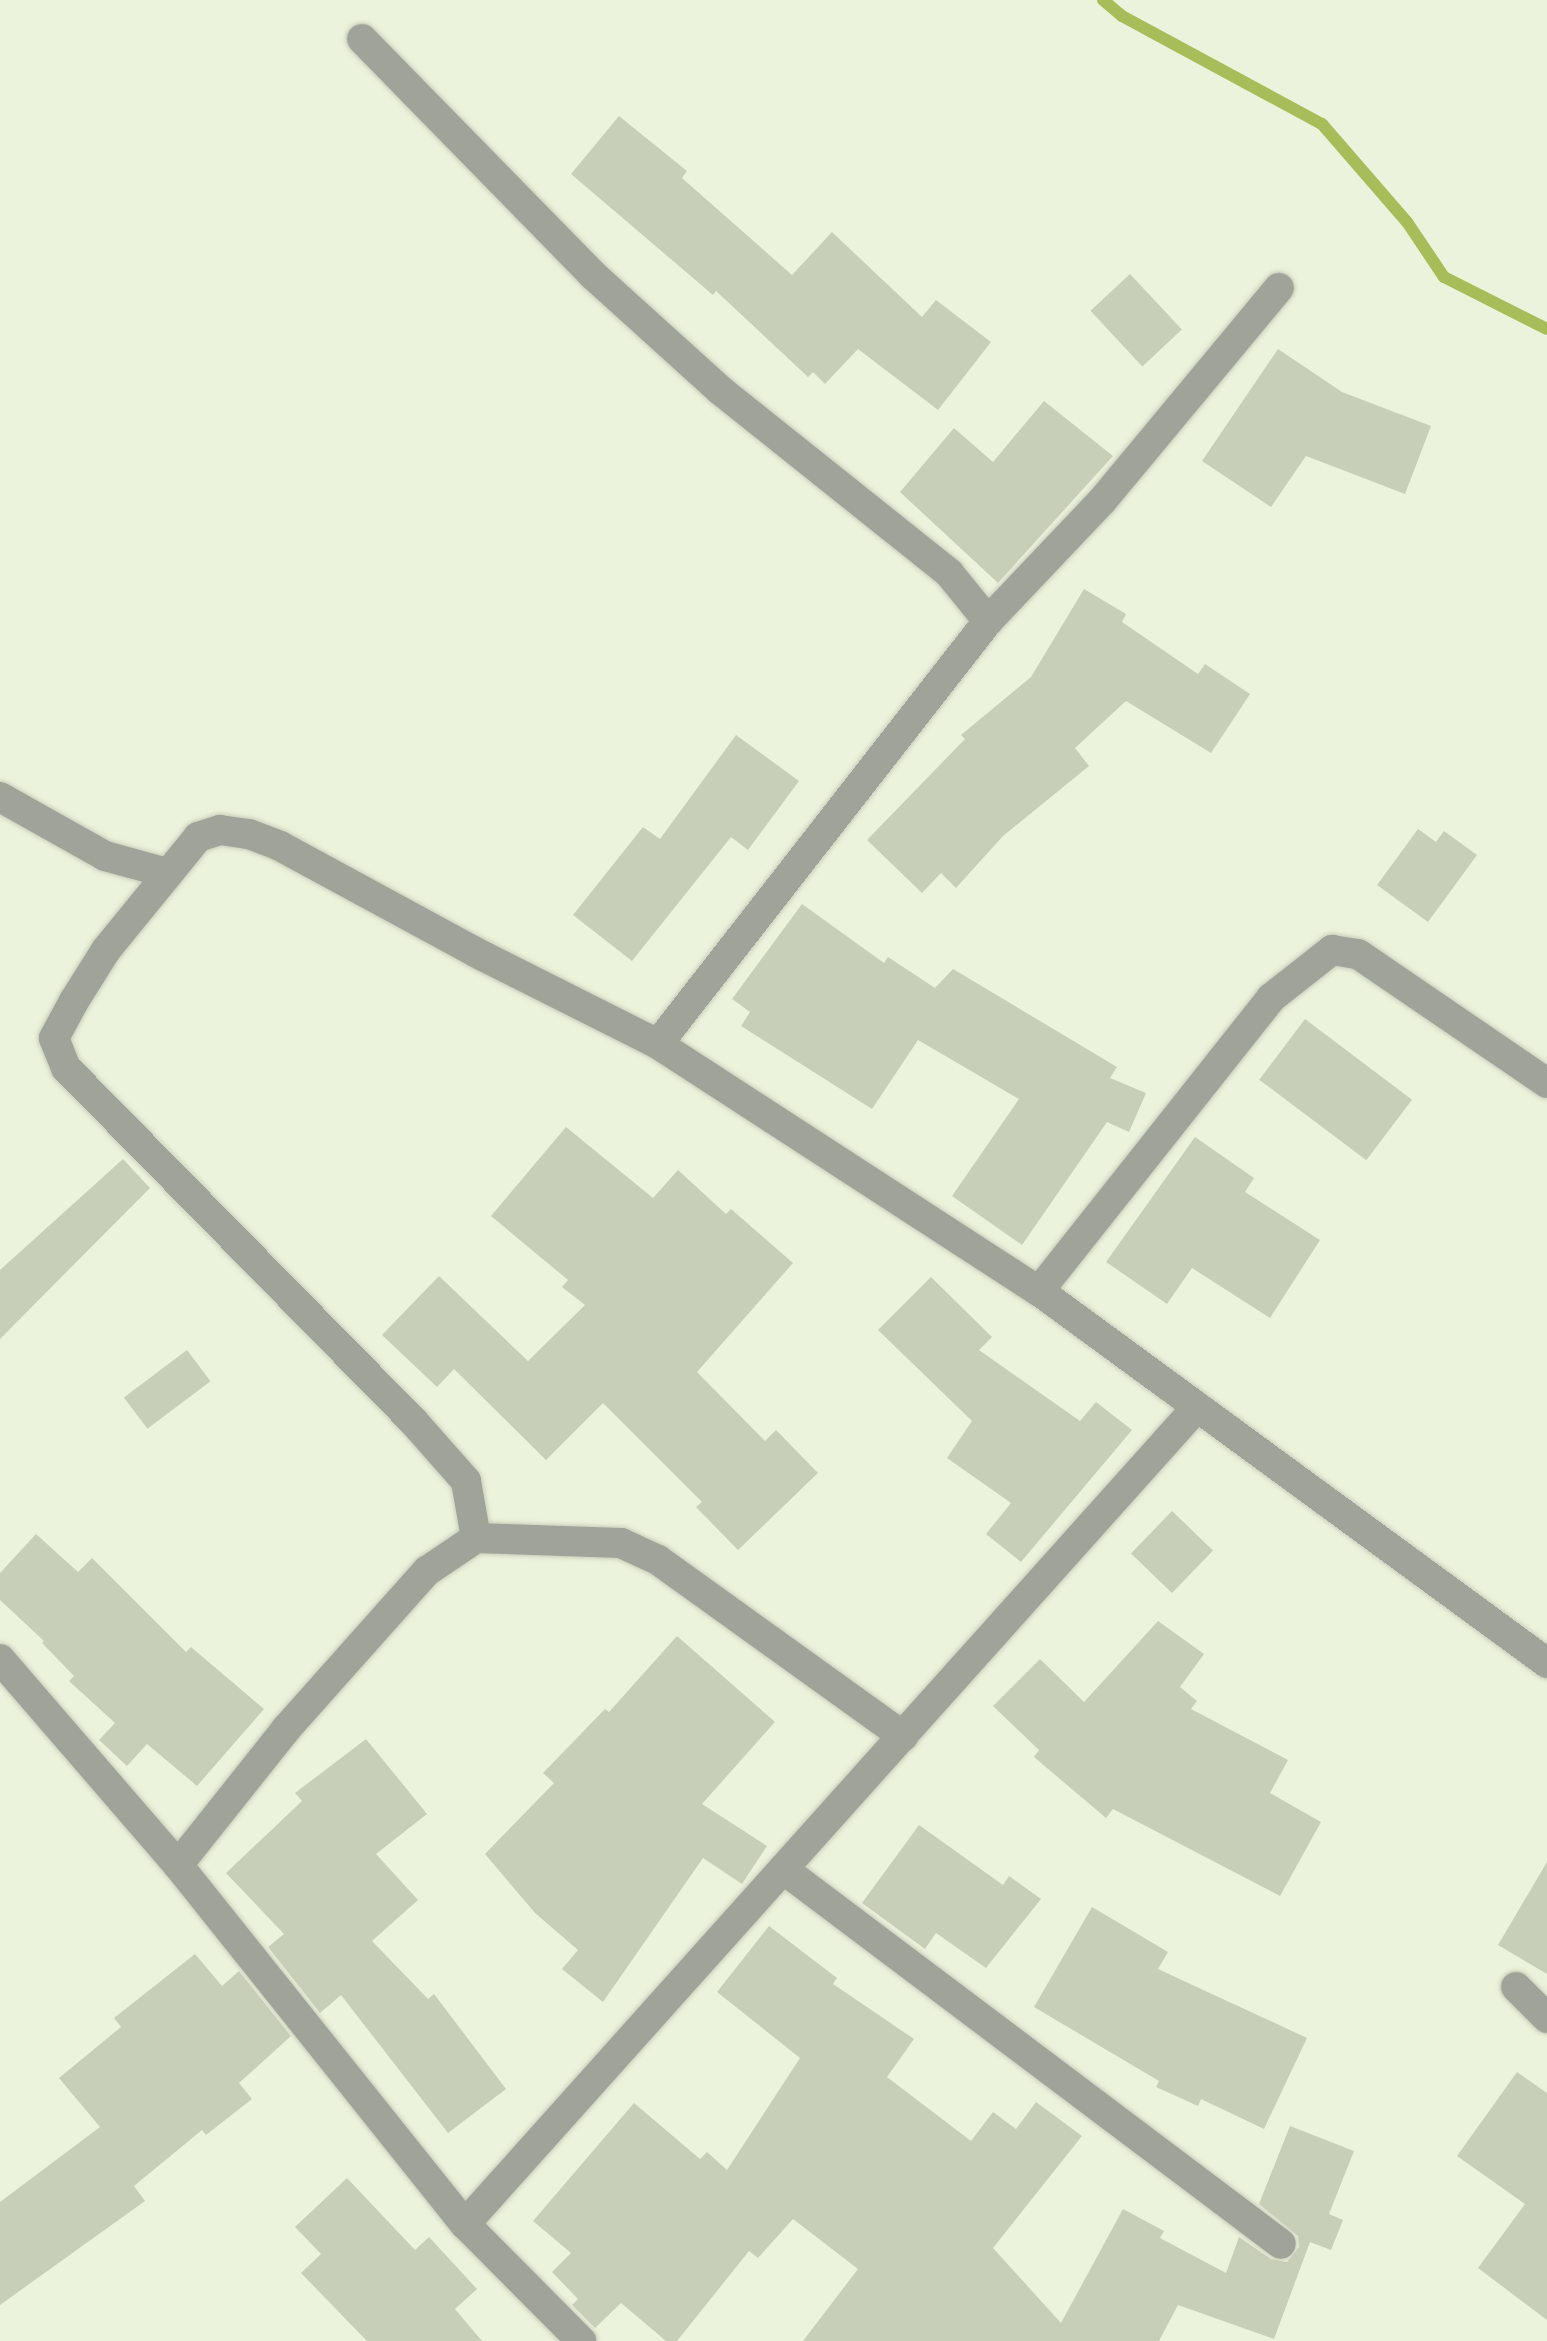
<!DOCTYPE html>
<html>
<head>
<meta charset="utf-8">
<style>
	body { margin:0 }
	#map { position:relative; width:1547px; height:2341px; overflow:hidden; background:#ecf3dc; font-family:"Noto Sans",sans-serif }
	div>[style] { position:absolute }
	.stream>* { height:12px; margin:-6px; padding:0 6px; transform-origin:6px; border-radius:6px; background:#a7bd59 }
	.building>* { inset:0; background:#c8cfb8; transform-origin:0 0 }
	.roads { filter:drop-shadow(0 0 2px #c8ceba) drop-shadow(0 0 2px #c8ceba) }
	.minor>* { height:30px; margin:-15px; padding:0 15px; transform-origin:15px; border-radius:15px; background:#a0a39a }
	span { translate:-50% -50%; white-space:nowrap; text-align:center; line-height:1.15; -webkit-text-stroke:8px #fff; paint-order:stroke }
</style>
</head>
<body>
<div id="map">
	<div class="stream">
		<i style="left:1103px;top:0;width:25px;rotate:40deg"></i>
		<i style="left:1122px;top:16px;width:227px;rotate:28.4deg"></i>
		<i style="left:1322px;top:124px;width:130px;rotate:49.1deg"></i>
		<i style="left:1407px;top:222px;width:66px;rotate:56.1deg"></i>
		<i style="left:1444px;top:277px;width:115px;rotate:26.8deg"></i>
	</div>
	<div class="building">
		<i style="clip-path:polygon(619px 116px,687px 171px,682px 178px,792px 275px,832px 232px,922px 317px,936px 300px,991px 342px,938px 410px,858px 349px,825px 384px,813px 372px,808px 377px,716px 291px,713px 295px,571px 174px)"></i>
		<i style="left:1130px;top:274px;width:76px;height:54px;rotate:47deg"></i>
		<i style="clip-path:polygon(1278px 349px,1342px 392px,1431px 426px,1405px 494px,1306px 456px,1271px 507px,1202px 461px)"></i>
		<i style="clip-path:polygon(1044px 401px,1113px 456px,998px 583px,900px 492px,954px 428px,993px 462px)"></i>
		<i style="clip-path:polygon(1084px 589px,1126px 614px,1122px 622px,1198px 674px,1205px 664px,1250px 694px,1211px 753px,1126px 701px,1075px 748px,1089px 766px,1003px 836px,956px 888px,941px 873px,922px 893px,867px 840px,965px 739px,961px 735px,1031px 677px)"></i>
		<i style="clip-path:polygon(736px 735px,799px 781px,748px 850px,731px 837px,632px 961px,573px 915px,643px 827px,660px 839px)"></i>
		<i style="clip-path:polygon(1418px 829px,1436px 842px,1444px 831px,1477px 855px,1428px 922px,1377px 885px)"></i>
		<i style="clip-path:polygon(802px 904px,884px 963px,888px 957px,935px 988px,953px 969px,1117px 1067px,1110px 1078px,1146px 1093px,1129px 1132px,1107px 1122px,1022px 1245px,952px 1196px,1019px 1099px,918px 1040px,872px 1109px,741px 1026px,750px 1012px,732px 999px)"></i>
		<i style="left:1305px;top:1019px;width:134px;height:76px;rotate:37deg"></i>
		<i style="clip-path:polygon(566px 1127px,653px 1198px,678px 1170px,726px 1214px,731px 1209px,793px 1263px,697px 1372px,765px 1441px,776px 1430px,818px 1473px,738px 1550px,696px 1507px,702px 1502px,603px 1403px,546px 1460px,454px 1369px,437px 1387px,382px 1335px,439px 1276px,528px 1361px,585px 1305px,562px 1287px,568px 1280px,491px 1216px)"></i>
		<i style="clip-path:polygon(1195px 1137px,1254px 1178px,1245px 1192px,1320px 1240px,1270px 1318px,1192px 1268px,1167px 1304px,1106px 1262px)"></i>
		<i style="clip-path:polygon(123px 1159px,150px 1188px,0 1339px,0 1270px)"></i>
		<i style="clip-path:polygon(931px 1277px,992px 1337px,979px 1350px,1080px 1421px,1096px 1402px,1132px 1430px,1021px 1562px,986px 1534px,1011px 1503px,947px 1458px,972px 1421px,878px 1330px)"></i>
		<i style="left:187px;top:1350px;width:39px;height:79px;rotate:53deg"></i>
		<i style="left:1172px;top:1511px;width:57px;height:59px;rotate:44deg"></i>
		<i style="clip-path:polygon(36px 1534px,78px 1572px,92px 1558px,186px 1652px,191px 1647px,264px 1709px,197px 1786px,147px 1744px,127px 1766px,99px 1740px,115px 1723px,69px 1681px,74px 1676px,42px 1643px,44px 1641px,0 1600px,0 1573px)"></i>
		<i style="clip-path:polygon(1158px 1621px,1204px 1654px,1180px 1687px,1197px 1701px,1191px 1709px,1288px 1760px,1270px 1793px,1321px 1822px,1280px 1896px,1113px 1809px,1106px 1818px,1034px 1757px,1039px 1750px,993px 1706px,1040px 1659px,1084px 1702px)"></i>
		<i style="clip-path:polygon(677px 1636px,775px 1722px,702px 1804px,767px 1846px,742px 1884px,703px 1858px,603px 2002px,562px 1969px,578px 1950px,535px 1913px,485px 1854px,554px 1783px,543px 1773px,605px 1709px,609px 1712px)"></i>
		<i style="clip-path:polygon(366px 1739px,427px 1814px,376px 1854px,418px 1900px,372px 1941px,428px 1999px,434px 1994px,506px 2089px,448px 2133px,341px 1995px,320px 2013px,268px 1947px,284px 1934px,226px 1873px,302px 1801px,295px 1793px)"></i>
		<i style="clip-path:polygon(919px 1825px,1003px 1885px,1009px 1876px,1041px 1899px,986px 1968px,936px 1933px,925px 1949px,862px 1903px)"></i>
		<i style="clip-path:polygon(1547px 1862px,1547px 1974px,1498px 1945px)"></i>
		<i style="clip-path:polygon(1092px 1907px,1168px 1952px,1158px 1969px,1307px 2038px,1264px 2129px,1201px 2099px,1198px 2106px,1156px 2087px,1159px 2081px,1034px 2007px)"></i>
		<i style="clip-path:polygon(769px 1926px,837px 1978px,833px 1984px,914px 2039px,887px 2077px,971px 2141px,993px 2112px,1016px 2129px,1036px 2102px,1082px 2136px,993px 2248px,1061px 2323px,1123px 2209px,1164px 2231px,1160px 2238px,1226px 2273px,1239px 2237px,1271px 2259px,1287px 2262px,1299px 2247px,1298px 2236px,1259px 2204px,1290px 2126px,1354px 2151px,1329px 2214px,1343px 2220px,1331px 2250px,1310px 2242px,1274px 2339px,1178px 2305px,1159px 2341px,803px 2341px,858px 2269px,793px 2219px,758px 2258px,749px 2251px,677px 2341px,666px 2341px,621px 2303px,595px 2328px,572px 2305px,578px 2299px,552px 2272px,571px 2253px,533px 2221px,634px 2103px,700px 2159px,707px 2152px,727px 2170px,800px 2058px,717px 1992px)"></i>
		<i style="clip-path:polygon(195px 1954px,222px 1986px,239px 1971px,291px 2036px,239px 2083px,252px 2099px,206px 2135px,202px 2130px,134px 2186px,145px 2201px,0 2305px,0 2202px,100px 2127px,59px 2078px,121px 2027px,114px 2018px)"></i>
		<i style="clip-path:polygon(1517px 2072px,1547px 2093px,1547px 2320px,1478px 2268px,1525px 2204px,1457px 2156px)"></i>
		<i style="clip-path:polygon(347px 2178px,415px 2250px,429px 2237px,477px 2289px,455px 2309px,482px 2341px,367px 2341px,301px 2273px,321px 2254px,295px 2227px)"></i>
	</div>
	<div class="roads">
		<div class="minor">
			<i style="left:362px;top:39px;width:332px;rotate:45.6deg"></i>
			<i style="left:594px;top:276px;width:170px;rotate:42.1deg"></i>
			<i style="left:720px;top:390px;width:293px;rotate:38.6deg"></i>
			<i style="left:949px;top:573px;width:62px;rotate:50.9deg"></i>
			<i style="left:988px;top:621px;width:536px;rotate:127.96deg"></i>
			<i style="left:988px;top:621px;width:166px;rotate:-46.5deg"></i>
			<i style="left:1102px;top:501px;width:277px;rotate:-50.3deg"></i>
			<i style="left:0;top:797px;width:120px;rotate:29.3deg"></i>
			<i style="left:105px;top:856px;width:64px;rotate:15.3deg"></i>
			<i style="left:1039px;top:1291px;width:374px;rotate:-51.6deg"></i>
			<i style="left:1271px;top:998px;width:78px;rotate:-38.2deg"></i>
			<i style="left:1332px;top:950px;width:26px;rotate:9deg"></i>
			<i style="left:1358px;top:954px;width:229px;rotate:34.3deg"></i>
			<i style="left:476px;top:1538px;width:58px;rotate:-100deg"></i>
			<i style="left:466px;top:1481px;width:79px;rotate:-131.4deg"></i>
			<i style="left:414px;top:1422px;width:496px;rotate:-134.5deg"></i>
			<i style="left:66px;top:1068px;width:32px;rotate:-112deg"></i>
			<i style="left:54px;top:1038px;width:42px;rotate:-61.6deg"></i>
			<i style="left:74px;top:1001px;width:60px;rotate:-57.9deg"></i>
			<i style="left:106px;top:950px;width:146px;rotate:-50.8deg"></i>
			<i style="left:198px;top:837px;width:23px;rotate:-18deg"></i>
			<i style="left:220px;top:830px;width:29px;rotate:8deg"></i>
			<i style="left:249px;top:834px;width:33px;rotate:21deg"></i>
			<i style="left:280px;top:846px;width:222px;rotate:28.5deg"></i>
			<i style="left:475px;top:952px;width:205px;rotate:26.7deg"></i>
			<i style="left:658px;top:1044px;width:454px;rotate:33deg"></i>
			<i style="left:1039px;top:1291px;width:630px;rotate:36.21deg"></i>
			<i style="left:0;top:1659px;width:272px;rotate:49.2deg"></i>
			<i style="left:178px;top:1865px;width:460px;rotate:51.4deg"></i>
			<i style="left:465px;top:2224px;width:165px;rotate:45.2deg"></i>
			<i style="left:178px;top:1865px;width:174px;rotate:-51.5deg"></i>
			<i style="left:286px;top:1729px;width:212px;rotate:-48.3deg"></i>
			<i style="left:427px;top:1571px;width:59px;rotate:-34deg"></i>
			<i style="left:476px;top:1538px;width:145px;rotate:2deg"></i>
			<i style="left:621px;top:1543px;width:41px;rotate:24.7deg"></i>
			<i style="left:658px;top:1560px;width:302px;rotate:35.7deg"></i>
			<i style="left:783px;top:1869px;width:623px;rotate:36.98deg"></i>
			<i style="left:1516px;top:1987px;width:44px;rotate:45deg"></i>
			<i style="left:465px;top:2224px;width:1097px;rotate:-48.14deg"></i>
		</div>
	</div>
</div>
</body>
</html>
